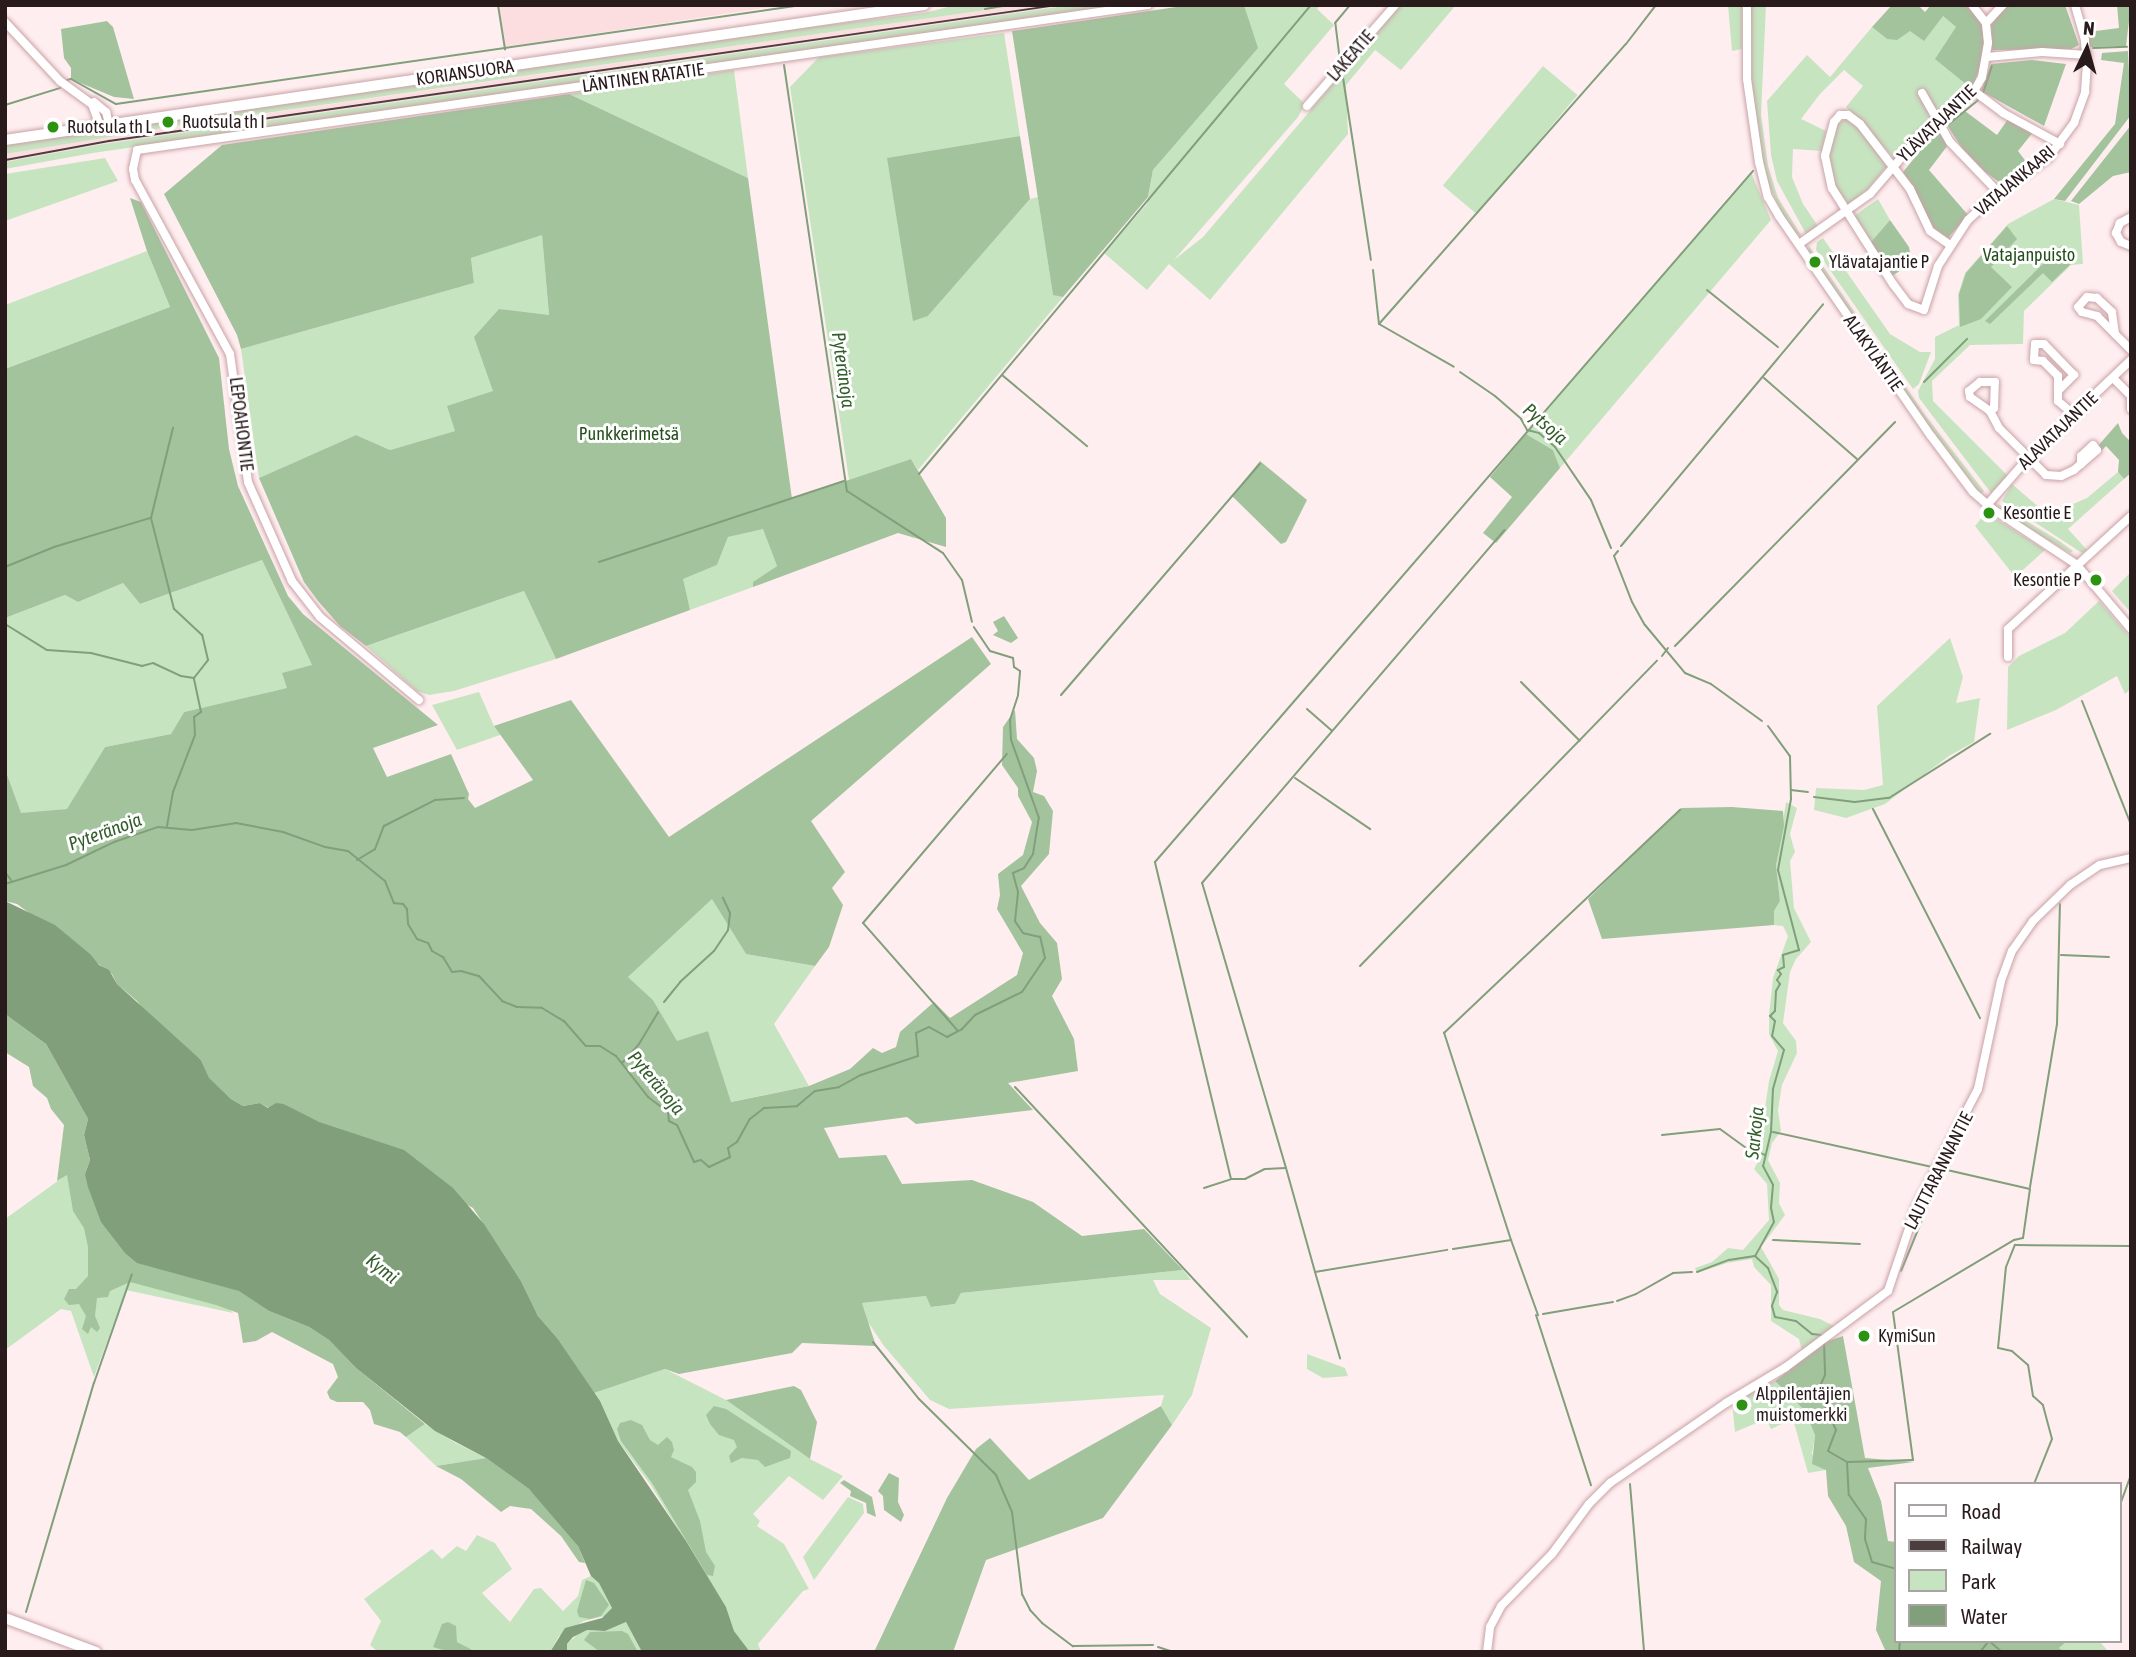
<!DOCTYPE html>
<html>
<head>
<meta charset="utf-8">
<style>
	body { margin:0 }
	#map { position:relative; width:2136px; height:1657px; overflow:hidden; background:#ffeef0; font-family:"Asap Condensed",sans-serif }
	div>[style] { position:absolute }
	.built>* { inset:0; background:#fcdee1 }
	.green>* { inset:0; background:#c7e4c1; transform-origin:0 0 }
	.forest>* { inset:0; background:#a3c39d }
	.water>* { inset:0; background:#809f7a }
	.stream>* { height:2px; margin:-1px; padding:0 1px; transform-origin:1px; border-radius:1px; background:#809f7a }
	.roads { filter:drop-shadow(0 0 2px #c9a2a6) drop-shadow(0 0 2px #c9a2a6) }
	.minor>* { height:8px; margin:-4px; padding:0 4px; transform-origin:4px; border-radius:4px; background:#fff }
	.major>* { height:10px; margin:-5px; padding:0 5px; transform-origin:5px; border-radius:5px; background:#fff }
	.rail>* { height:2px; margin:-1px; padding:0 1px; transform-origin:1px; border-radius:1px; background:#4c3d3f }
	.dots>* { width:19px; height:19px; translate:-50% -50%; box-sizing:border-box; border:4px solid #fff; border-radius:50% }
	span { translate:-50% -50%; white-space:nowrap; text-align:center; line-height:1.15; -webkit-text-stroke:6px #fff; paint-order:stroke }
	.street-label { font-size:18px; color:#291a1c }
	.poi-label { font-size:18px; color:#291a1c }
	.left { translate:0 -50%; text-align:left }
	.right { translate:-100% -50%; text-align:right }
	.park-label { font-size:18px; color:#254f1c }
	.water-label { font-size:19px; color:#325d2a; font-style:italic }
	.frame { position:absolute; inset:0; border:7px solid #291a1c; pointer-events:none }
	.legend { position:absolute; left:1894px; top:1482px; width:228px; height:161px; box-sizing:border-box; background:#fff; border:2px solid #a9a3a4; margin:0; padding:9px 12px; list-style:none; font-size:21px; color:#291a1c }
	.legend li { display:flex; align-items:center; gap:14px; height:35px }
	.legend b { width:35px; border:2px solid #a9a3a4 }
	.north { position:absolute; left:2052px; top:14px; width:70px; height:70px; -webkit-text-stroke:5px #fff; paint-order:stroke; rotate:5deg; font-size:19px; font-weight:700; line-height:28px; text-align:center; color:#291a1c }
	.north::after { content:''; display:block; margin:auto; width:24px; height:32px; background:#291a1c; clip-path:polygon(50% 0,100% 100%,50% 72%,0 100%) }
</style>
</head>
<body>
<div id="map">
	<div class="built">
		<i style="clip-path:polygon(499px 5px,784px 5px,505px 47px)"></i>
		<i style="clip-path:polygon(1021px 5px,1072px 5px,104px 144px,5px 162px,5px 154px,89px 139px)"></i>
	</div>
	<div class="green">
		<i style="clip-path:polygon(956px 5px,1021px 5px,182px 125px,5px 154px,5px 145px,787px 30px,924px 13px)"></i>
		<i style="clip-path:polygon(1072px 5px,1120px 5px,93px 153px,5px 169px,5px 162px,104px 144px)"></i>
		<i style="clip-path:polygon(1244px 5px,1320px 5px,1317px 9px,1334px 25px,1284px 84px,1305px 104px,1298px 117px,1174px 260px,1203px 237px,1400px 5px,1456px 5px,1401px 70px,1375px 50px,1346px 85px,1348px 134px,1210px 300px,1169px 264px,1147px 290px,1104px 253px,1147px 204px,1153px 170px,1257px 48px)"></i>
		<i style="clip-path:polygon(1728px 5px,1742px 5px,1742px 49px,1732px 51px)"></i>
		<i style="clip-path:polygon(1751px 5px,1766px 5px,1761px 115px,1768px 166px,1778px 198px,1801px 235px,1795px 234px,1784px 218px,1768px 183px,1763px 164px,1752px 87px)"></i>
		<i style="clip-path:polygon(1942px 15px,1956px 27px,1972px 89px,1940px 114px,1933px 116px,1895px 159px,1846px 107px,1863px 86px,1844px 70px,1820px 94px,1801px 119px,1826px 131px,1822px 151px,1793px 149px,1792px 177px,1803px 204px,1818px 226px,1806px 234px,1777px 181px,1771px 155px,1767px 101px,1807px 55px,1830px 77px,1872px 27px,1887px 39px)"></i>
		<i style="clip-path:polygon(1004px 33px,1020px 136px,888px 158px,928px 316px,1030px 199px,1038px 197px,1053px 294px,1063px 297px,918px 470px,911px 459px,849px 480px,790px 87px,819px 57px)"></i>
		<i style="left:1543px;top:66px;width:45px;height:156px;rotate:40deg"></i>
		<i style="clip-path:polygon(734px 70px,748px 178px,569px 94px)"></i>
		<i style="clip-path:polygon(1845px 120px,1853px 122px,1863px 133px,1887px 166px,1868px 189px,1849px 204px,1835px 187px,1829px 158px,1837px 124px)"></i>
		<i style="clip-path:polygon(105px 158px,118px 181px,5px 221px,5px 174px)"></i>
		<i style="clip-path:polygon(1751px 172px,1771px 220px,1560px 468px,1553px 450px,1526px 434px)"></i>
		<i style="clip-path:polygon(1878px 199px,1890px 220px,1871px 242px,1854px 216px)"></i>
		<i style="clip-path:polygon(2054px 199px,2079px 205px,2083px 264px,2071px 265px,2024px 311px,2023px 344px,1970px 345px,1932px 381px,1933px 401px,2008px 476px,1991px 493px,1919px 398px,1918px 391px,1935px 359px,1935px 337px,1959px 325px,1958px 295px,1965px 273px,2008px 224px)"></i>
		<i style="clip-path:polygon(542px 234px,549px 316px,499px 309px,493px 391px,455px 431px,390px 450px,356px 435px,259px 478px,241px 349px,474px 283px,471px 258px)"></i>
		<i style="clip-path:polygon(1823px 238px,1890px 334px,1920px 352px,1931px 352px,1919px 384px,1913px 389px,1816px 250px,1817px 242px)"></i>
		<i style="clip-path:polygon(1809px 246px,1925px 415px,1984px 491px,1981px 494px,1945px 449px,1808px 251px)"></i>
		<i style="clip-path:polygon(147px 251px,170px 307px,5px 369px,5px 305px)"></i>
		<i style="clip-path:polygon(2118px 472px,2124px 479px,2068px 529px,2087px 550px,2082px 553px,2002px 501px,2012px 484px,2042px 510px,2064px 508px,2087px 498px)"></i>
		<i style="clip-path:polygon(1998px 504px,2058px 540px,2073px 551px,2070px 553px,2010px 517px,2001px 510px)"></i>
		<i style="clip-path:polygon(1984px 515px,1990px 515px,2045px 550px,2015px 577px,1975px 526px)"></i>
		<i style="clip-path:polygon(763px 528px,777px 566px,754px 582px,753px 587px,690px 610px,682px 579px,717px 565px,728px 537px)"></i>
		<i style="clip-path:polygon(262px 560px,312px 665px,288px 688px,184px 712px,171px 734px,105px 747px,68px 809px,21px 814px,5px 769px,5px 618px,65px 595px,78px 602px,123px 583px,140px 604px)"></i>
		<i style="clip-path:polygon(2131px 572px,2131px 613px,2112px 591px)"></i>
		<i style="clip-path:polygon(524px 591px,556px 659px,454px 691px,429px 695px,417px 691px,366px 646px)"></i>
		<i style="clip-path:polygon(2099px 601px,2131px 638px,2131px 689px,2125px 694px,2117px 676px,2056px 710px,2007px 730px,2008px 667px,2019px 656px,2065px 633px)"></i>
		<i style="clip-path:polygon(1950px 638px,1963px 677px,1956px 703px,1980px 698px,1974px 742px,1949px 756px,1885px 804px,1846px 818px,1814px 810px,1816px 788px,1864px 790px,1883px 785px,1877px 706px)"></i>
		<i style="clip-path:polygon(479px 692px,494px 726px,503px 734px,457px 750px,432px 705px)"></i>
		<i style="clip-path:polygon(1786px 802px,1797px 808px,1790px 834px,1795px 852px,1790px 861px,1794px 908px,1811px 942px,1796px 959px,1790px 972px,1783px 1023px,1796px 1041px,1797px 1053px,1782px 1085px,1778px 1110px,1781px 1131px,1772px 1143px,1768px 1160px,1780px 1183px,1779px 1203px,1785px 1215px,1761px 1247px,1779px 1279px,1779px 1305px,1783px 1310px,1820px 1319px,1834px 1326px,1802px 1351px,1799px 1339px,1771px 1321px,1771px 1285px,1754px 1267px,1752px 1259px,1727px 1263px,1697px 1273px,1695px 1268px,1712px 1262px,1728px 1248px,1743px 1250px,1769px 1220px,1767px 1184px,1754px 1169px,1761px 1156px,1755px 1151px,1760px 1142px,1769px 1081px,1778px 1051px,1769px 1034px,1769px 1015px,1773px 978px,1788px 936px,1783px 926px,1774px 925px,1774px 911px,1780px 901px,1776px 865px)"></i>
		<i style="clip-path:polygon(712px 898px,746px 954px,815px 966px,774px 1024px,809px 1086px,730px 1102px,708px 1031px,677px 1042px,653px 1000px,628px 977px)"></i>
		<i style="clip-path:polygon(73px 1170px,223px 1301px,233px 1313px,126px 1290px,94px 1377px,71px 1311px,61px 1309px,5px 1350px,5px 1219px)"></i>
		<i style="clip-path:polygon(1183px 1270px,1191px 1280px,1153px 1280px,1160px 1294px,1211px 1328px,1192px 1395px,1172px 1425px,1161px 1406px,1164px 1395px,949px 1409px,930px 1400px,884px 1346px,868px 1322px,862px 1303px,926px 1296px,932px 1307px,955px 1304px,961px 1293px)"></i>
		<i style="clip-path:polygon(1307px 1354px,1345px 1368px,1348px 1376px,1323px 1378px,1307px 1369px)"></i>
		<i style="clip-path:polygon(665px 1369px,726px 1400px,810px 1459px,843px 1476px,823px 1500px,789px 1476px,753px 1514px,760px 1521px,757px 1526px,784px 1544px,809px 1589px,803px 1591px,758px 1644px,761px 1652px,750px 1652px,734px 1631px,726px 1607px,650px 1484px,618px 1441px,594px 1393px)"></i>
		<i style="clip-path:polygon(1775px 1381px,1805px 1411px,1815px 1435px,1812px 1454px,1826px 1470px,1808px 1473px,1793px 1419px,1771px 1429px,1766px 1419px,1735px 1432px,1732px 1403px)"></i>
		<i style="clip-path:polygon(425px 1424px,454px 1442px,486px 1458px,436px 1466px,406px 1437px)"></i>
		<i style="clip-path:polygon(848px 1497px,863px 1504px,864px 1513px,814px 1580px,803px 1557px)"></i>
		<i style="clip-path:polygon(477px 1535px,495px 1543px,512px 1569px,482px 1593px,510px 1622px,534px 1589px,541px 1588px,563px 1611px,578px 1596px,582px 1580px,591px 1576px,599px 1582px,612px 1608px,609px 1615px,584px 1621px,559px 1636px,550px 1652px,378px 1652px,370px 1645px,381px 1621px,364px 1599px,432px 1549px,442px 1559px,457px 1546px,466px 1551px)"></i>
		<i style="clip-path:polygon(626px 1622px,642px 1652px,567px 1652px,567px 1644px,578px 1634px,587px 1630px,605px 1631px)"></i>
		<i style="clip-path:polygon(2067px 1641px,2099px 1641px,2109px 1652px,2065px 1652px,2059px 1648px)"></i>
	</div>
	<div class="forest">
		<i style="clip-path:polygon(1190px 5px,1244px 5px,1258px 48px,1153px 170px,1148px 197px,1063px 297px,1053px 295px,1012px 31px)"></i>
		<i style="clip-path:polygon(1892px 5px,1918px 5px,1925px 12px,1931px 5px,1967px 5px,1982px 25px,1984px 41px,1983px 59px,1972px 89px,1935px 59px,1956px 27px,1943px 16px,1924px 41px,1910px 31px,1897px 40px,1887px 39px,1872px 27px)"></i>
		<i style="clip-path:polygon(2007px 5px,2065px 5px,2079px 45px,2071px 49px,1992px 50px,1991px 25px)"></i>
		<i style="clip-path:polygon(2117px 5px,2131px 5px,2126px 46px,2090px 47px,2088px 32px,2119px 28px)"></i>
		<i style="clip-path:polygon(107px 21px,113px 27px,134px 99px,114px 97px,71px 79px,71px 68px,64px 58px,61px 29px)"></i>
		<i style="clip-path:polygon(2128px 51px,2131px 115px,2065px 201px,2054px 199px,2115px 124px,2124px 63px,2101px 60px,2102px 53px)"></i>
		<i style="clip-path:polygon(2032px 60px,2066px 64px,2044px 126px,1981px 91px,1991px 64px)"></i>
		<i style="clip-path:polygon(569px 94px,748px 178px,792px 499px,911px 459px,946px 518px,946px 547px,898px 533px,753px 587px,753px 582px,777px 566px,763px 529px,728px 537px,717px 565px,683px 579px,690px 610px,556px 659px,524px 591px,366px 646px,340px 626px,318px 601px,304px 582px,259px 478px,356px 435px,390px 450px,455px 431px,447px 406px,493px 391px,474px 337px,499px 309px,549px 315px,542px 235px,471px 258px,474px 283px,241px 349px,237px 335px,164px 194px,222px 145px)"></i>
		<i style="clip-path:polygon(1965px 111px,1997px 135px,2008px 119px,2034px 131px,2018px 151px,2031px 168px,2003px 185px,1984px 171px,1962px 148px,1947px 125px)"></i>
		<i style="clip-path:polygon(2131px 125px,2131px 172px,2113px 176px,2079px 204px,2071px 201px)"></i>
		<i style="clip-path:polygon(1941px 132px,1948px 145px,1929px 170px,1968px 215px,1948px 238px,1931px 226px,1914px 188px,1903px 172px,1930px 139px)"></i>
		<i style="clip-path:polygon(1020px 136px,1030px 199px,928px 316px,913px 321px,887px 158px)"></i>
		<i style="clip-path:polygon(130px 198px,141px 202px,219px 358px,229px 449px,238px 486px,288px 596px,303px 614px,438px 725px,373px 748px,387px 777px,451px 754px,469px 794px,468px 799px,475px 808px,533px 780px,494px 726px,571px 700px,669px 837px,972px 637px,991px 664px,811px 821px,845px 872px,832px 888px,843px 905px,829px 947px,815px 966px,746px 954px,712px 899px,628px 977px,653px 1000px,677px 1041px,708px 1031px,731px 1102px,809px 1086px,850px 1069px,873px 1048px,882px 1053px,896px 1047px,900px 1032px,934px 1002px,950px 1018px,1017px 975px,1023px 953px,997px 909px,1000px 895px,998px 874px,1023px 855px,1032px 822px,1018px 796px,1018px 788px,1002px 765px,1003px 727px,1015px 710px,1017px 739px,1034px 758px,1037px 771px,1033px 792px,1044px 796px,1053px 811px,1049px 854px,1021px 886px,1040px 923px,1057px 943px,1062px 979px,1052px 996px,1074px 1039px,1078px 1071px,1008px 1083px,1033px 1110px,916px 1124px,907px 1117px,824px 1128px,839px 1158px,886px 1155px,902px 1184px,972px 1180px,1033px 1202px,1082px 1236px,1144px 1229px,1183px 1270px,961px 1293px,955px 1304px,931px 1307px,926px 1296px,862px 1303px,876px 1346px,802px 1343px,792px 1353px,679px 1374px,665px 1369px,594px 1393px,558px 1339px,538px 1316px,521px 1281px,473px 1208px,284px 1104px,269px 1108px,260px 1103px,243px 1106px,231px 1099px,209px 1079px,201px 1060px,149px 1016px,137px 1001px,117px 984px,112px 974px,17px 904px,5px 901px,5px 769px,21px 813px,67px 809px,105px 747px,171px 734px,184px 712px,287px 688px,282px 673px,312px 665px,262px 560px,140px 604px,123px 583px,78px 602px,65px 595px,5px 618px,5px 369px,170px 307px,147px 251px)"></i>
		<i style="clip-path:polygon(1890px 220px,1909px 247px,1912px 263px,1892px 276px,1871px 242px)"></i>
		<i style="clip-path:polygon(2007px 226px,2017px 239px,1991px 267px,2012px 287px,1981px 319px,1960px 327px,1959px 294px,1966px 273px)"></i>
		<i style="clip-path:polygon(2062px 245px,2077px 258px,2052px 282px,2043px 273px,1990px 324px,1985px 321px)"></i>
		<i style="clip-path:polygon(2118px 423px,2122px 433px,2131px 442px,2131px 473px,2124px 479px,2118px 472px,2119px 460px,2106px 446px,2101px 451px,2097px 447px)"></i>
		<i style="clip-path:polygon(1526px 434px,1553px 450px,1560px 468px,1496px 543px,1483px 533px,1512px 497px,1490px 477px)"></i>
		<i style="clip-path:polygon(1260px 461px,1307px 500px,1286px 542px,1281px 544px,1232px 496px)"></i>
		<i style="clip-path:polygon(1004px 616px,1018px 638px,1011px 643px,993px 635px,998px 631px,993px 622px)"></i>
		<i style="clip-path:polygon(1732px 807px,1783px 811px,1784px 826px,1776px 865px,1780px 901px,1774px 911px,1774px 925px,1602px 939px,1588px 899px,1681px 808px)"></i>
		<i style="clip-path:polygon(5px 1014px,46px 1044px,88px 1119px,84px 1135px,90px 1160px,85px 1174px,216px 1283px,240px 1291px,269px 1311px,309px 1327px,329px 1340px,356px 1368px,425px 1424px,406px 1437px,400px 1432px,374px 1424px,370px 1410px,363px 1402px,337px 1402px,330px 1399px,327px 1392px,338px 1377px,333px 1364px,272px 1332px,256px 1341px,243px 1343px,238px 1313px,216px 1305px,130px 1282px,110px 1291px,108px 1297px,97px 1298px,95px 1316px,100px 1328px,97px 1332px,91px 1327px,88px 1334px,82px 1329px,86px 1316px,79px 1304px,69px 1305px,64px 1299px,69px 1289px,76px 1289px,88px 1276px,88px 1247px,84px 1228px,73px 1211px,67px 1175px,57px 1181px,64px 1125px,51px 1109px,47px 1098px,33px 1086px,29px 1067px,5px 1052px)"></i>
		<i style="clip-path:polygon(1843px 1336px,1865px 1458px,1914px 1462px,1868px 1468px,1881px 1501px,1888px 1541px,1896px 1542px,1896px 1641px,2067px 1641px,2059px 1648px,2065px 1652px,1886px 1652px,1876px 1630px,1881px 1581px,1854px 1562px,1846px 1526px,1828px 1496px,1826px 1470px,1812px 1464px,1815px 1435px,1805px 1411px,1775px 1381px,1828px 1341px)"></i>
		<i style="clip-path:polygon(794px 1386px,801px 1390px,817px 1422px,810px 1459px,726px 1400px)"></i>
		<i style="clip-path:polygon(714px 1406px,726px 1409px,782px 1445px,791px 1451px,790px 1458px,765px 1467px,758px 1460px,742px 1458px,731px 1463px,729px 1456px,737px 1447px,734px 1440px,719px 1435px,710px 1424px,706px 1415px)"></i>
		<i style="clip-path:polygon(1161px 1406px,1172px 1425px,1103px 1518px,986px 1560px,953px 1652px,874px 1652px,947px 1498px,976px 1449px,990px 1438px,1029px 1480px)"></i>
		<i style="clip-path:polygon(631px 1420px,642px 1425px,650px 1440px,658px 1445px,667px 1437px,672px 1442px,674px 1450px,671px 1457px,692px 1467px,696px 1472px,696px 1482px,688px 1490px,700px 1521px,706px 1552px,715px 1566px,713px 1576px,707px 1575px,652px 1483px,621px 1441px,617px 1429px,620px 1423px)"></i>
		<i style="clip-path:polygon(486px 1458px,529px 1489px,564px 1526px,578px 1546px,585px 1563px,579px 1562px,561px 1536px,531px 1509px,510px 1506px,501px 1512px,461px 1479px,436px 1466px)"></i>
		<i style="clip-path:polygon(889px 1473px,899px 1478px,898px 1502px,904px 1515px,901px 1522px,884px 1510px,883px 1496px,878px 1491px)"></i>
		<i style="clip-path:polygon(844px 1480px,872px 1497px,876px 1517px,867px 1513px,866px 1503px,850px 1496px,851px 1491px,840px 1483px)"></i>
		<i style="clip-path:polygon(586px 1580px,594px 1583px,609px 1605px,601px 1616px,590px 1619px,579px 1617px,577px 1611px)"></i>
		<i style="clip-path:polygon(448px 1622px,456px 1626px,457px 1642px,476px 1652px,450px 1652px,433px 1647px,442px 1624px)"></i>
		<i style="clip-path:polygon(622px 1631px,628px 1634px,638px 1652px,600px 1652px,584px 1640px,590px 1632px)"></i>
	</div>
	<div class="water">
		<i style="clip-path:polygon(5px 901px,55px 925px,90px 954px,99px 965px,109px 970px,117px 984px,201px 1060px,209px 1078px,231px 1099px,243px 1106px,260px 1103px,268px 1108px,276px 1103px,284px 1104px,319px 1122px,404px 1150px,453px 1188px,484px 1224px,521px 1281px,538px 1316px,558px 1339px,600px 1401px,618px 1441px,686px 1541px,726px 1607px,734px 1631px,750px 1652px,642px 1652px,626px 1622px,605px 1631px,587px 1630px,573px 1637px,567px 1644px,567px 1652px,550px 1652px,565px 1628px,602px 1618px,612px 1608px,599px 1583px,591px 1576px,578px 1546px,529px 1489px,486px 1458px,435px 1431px,356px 1368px,329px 1340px,309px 1327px,269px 1311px,239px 1291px,137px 1263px,125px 1253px,101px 1222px,88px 1187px,85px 1174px,90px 1160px,84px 1135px,88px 1119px,46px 1044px,5px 1014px)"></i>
	</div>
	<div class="stream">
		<i style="left:498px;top:5px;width:45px;rotate:81deg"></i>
		<i style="left:985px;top:9px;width:23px;rotate:-10deg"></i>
		<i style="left:2093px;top:48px;width:34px;rotate:-2deg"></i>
		<i style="left:1340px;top:61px;width:38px;rotate:-97deg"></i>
		<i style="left:1335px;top:23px;width:23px;rotate:-50deg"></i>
		<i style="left:784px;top:65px;width:431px;rotate:81.6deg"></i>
		<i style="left:847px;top:491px;width:114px;rotate:32.9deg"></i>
		<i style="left:943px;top:553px;width:33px;rotate:55deg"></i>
		<i style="left:962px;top:580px;width:43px;rotate:76.6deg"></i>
		<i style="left:1342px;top:71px;width:191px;rotate:81.3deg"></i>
		<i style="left:67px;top:80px;width:4px;rotate:-14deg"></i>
		<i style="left:71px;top:79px;width:51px;rotate:29.1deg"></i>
		<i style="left:116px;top:104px;width:693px;rotate:-8.21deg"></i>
		<i style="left:1983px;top:93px;width:28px;rotate:-72deg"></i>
		<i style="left:5px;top:105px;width:58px;rotate:-17.2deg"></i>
		<i style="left:1950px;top:123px;width:36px;rotate:-39deg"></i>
		<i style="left:1373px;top:270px;width:54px;rotate:83.7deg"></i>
		<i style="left:1379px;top:324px;width:86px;rotate:29.8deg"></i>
		<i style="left:1707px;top:290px;width:91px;rotate:38.8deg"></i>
		<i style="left:1379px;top:324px;width:373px;rotate:-48.6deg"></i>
		<i style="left:1626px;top:44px;width:49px;rotate:-52.4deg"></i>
		<i style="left:1460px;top:372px;width:42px;rotate:34.4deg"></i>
		<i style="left:1495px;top:396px;width:35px;rotate:41deg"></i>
		<i style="left:1521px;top:419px;width:13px;rotate:61deg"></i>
		<i style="left:1527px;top:430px;width:12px;rotate:14deg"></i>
		<i style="left:1539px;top:433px;width:21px;rotate:41deg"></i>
		<i style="left:1555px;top:447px;width:64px;rotate:55.8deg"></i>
		<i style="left:1591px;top:500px;width:52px;rotate:67.4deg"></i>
		<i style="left:1002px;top:375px;width:111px;rotate:39.9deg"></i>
		<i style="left:1764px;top:378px;width:123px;rotate:41.1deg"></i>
		<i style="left:1924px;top:382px;width:61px;rotate:-45deg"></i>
		<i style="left:919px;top:474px;width:611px;rotate:-50.11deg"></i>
		<i style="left:1621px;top:546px;width:315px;rotate:-50.1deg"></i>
		<i style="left:1618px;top:551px;width:6px;rotate:129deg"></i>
		<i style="left:1614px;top:556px;width:49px;rotate:68.6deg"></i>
		<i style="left:1632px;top:602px;width:26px;rotate:61deg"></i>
		<i style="left:1645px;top:625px;width:62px;rotate:50.2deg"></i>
		<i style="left:1685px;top:673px;width:28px;rotate:23deg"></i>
		<i style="left:1711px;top:684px;width:63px;rotate:36deg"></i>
		<i style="left:599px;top:562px;width:258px;rotate:-18.3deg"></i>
		<i style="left:5px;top:567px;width:53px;rotate:-22.2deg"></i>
		<i style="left:54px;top:547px;width:100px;rotate:-16.8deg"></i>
		<i style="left:5px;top:624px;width:49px;rotate:31.8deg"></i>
		<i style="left:47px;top:650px;width:44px;rotate:3.9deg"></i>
		<i style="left:91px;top:653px;width:53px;rotate:14.3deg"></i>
		<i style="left:142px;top:666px;width:11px;rotate:-15deg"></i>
		<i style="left:153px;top:663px;width:31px;rotate:25deg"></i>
		<i style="left:181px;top:676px;width:13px;rotate:9deg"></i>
		<i style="left:1675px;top:646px;width:314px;rotate:-45.5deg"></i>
		<i style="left:1662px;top:656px;width:10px;rotate:-53deg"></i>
		<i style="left:1521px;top:682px;width:83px;rotate:45deg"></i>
		<i style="left:1061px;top:695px;width:305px;rotate:-49.3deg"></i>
		<i style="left:2082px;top:701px;width:133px;rotate:68.4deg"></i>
		<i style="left:1307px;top:709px;width:33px;rotate:41deg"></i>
		<i style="left:1768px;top:726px;width:37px;rotate:54deg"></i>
		<i style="left:1790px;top:756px;width:43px;rotate:88.7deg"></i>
		<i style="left:1791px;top:799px;width:72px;rotate:100.4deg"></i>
		<i style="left:1778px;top:870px;width:83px;rotate:75.3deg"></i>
		<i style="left:1799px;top:950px;width:17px;rotate:163deg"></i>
		<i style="left:1783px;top:955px;width:12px;rotate:85deg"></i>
		<i style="left:1784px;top:967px;width:7px;rotate:153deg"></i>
		<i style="left:1778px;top:970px;width:5px;rotate:53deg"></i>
		<i style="left:1781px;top:974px;width:7px;rotate:124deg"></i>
		<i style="left:1777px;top:980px;width:5px;rotate:53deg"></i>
		<i style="left:1780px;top:984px;width:8px;rotate:120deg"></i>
		<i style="left:1776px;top:991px;width:20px;rotate:93deg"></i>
		<i style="left:1775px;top:1011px;width:7px;rotate:135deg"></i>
		<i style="left:1770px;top:1016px;width:7px;rotate:45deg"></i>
		<i style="left:1775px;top:1021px;width:15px;rotate:101deg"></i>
		<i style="left:1772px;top:1036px;width:18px;rotate:49deg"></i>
		<i style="left:1784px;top:1050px;width:41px;rotate:105.8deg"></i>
		<i style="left:1773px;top:1089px;width:43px;rotate:92.7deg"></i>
		<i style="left:1771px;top:1132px;width:35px;rotate:103deg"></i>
		<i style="left:1763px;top:1166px;width:21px;rotate:62deg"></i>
		<i style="left:1773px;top:1185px;width:23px;rotate:95deg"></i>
		<i style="left:1771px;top:1208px;width:14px;rotate:78deg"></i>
		<i style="left:1774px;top:1222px;width:39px;rotate:119deg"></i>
		<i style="left:1755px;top:1256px;width:18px;rotate:43deg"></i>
		<i style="left:1768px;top:1268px;width:26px;rotate:69deg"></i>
		<i style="left:1777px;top:1292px;width:15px;rotate:110deg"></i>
		<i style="left:1772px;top:1306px;width:11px;rotate:75deg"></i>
		<i style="left:1775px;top:1317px;width:21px;rotate:11deg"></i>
		<i style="left:1796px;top:1321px;width:21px;rotate:39deg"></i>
		<i style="left:1812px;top:1334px;width:9px;rotate:6deg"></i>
		<i style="left:1295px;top:778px;width:91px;rotate:34.2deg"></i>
		<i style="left:1791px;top:790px;width:17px;rotate:7deg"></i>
		<i style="left:1814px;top:797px;width:41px;rotate:7deg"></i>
		<i style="left:1855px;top:802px;width:34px;rotate:-7deg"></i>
		<i style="left:1889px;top:798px;width:120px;rotate:-32.4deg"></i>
		<i style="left:1873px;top:809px;width:235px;rotate:62.9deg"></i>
		<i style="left:167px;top:826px;width:35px;rotate:-80deg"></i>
		<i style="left:173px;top:792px;width:61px;rotate:-68.9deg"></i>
		<i style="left:195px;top:735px;width:18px;rotate:-93deg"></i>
		<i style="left:194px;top:717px;width:9px;rotate:-36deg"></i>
		<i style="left:201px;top:712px;width:35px;rotate:-102deg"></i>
		<i style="left:194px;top:678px;width:23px;rotate:-52deg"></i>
		<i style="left:208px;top:660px;width:26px;rotate:-103deg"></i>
		<i style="left:202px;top:635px;width:38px;rotate:-137deg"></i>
		<i style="left:174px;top:609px;width:94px;rotate:-104.2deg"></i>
		<i style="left:151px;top:518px;width:93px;rotate:-76.3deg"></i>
		<i style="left:357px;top:860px;width:21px;rotate:-31deg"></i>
		<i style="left:375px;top:849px;width:25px;rotate:-69deg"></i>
		<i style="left:384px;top:826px;width:57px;rotate:-27deg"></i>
		<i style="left:435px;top:800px;width:29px;rotate:-4deg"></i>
		<i style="left:5px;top:872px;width:10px;rotate:53deg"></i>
		<i style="left:5px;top:884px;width:64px;rotate:-17.3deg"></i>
		<i style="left:66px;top:865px;width:53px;rotate:-25.6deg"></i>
		<i style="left:114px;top:842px;width:46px;rotate:-18.8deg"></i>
		<i style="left:158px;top:827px;width:34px;rotate:5deg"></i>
		<i style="left:192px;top:830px;width:45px;rotate:-9deg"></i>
		<i style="left:236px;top:823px;width:48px;rotate:10.8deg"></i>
		<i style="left:283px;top:832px;width:45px;rotate:19.7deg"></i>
		<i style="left:325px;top:847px;width:23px;rotate:10deg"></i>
		<i style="left:348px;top:851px;width:48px;rotate:39deg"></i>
		<i style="left:385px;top:881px;width:24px;rotate:68deg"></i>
		<i style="left:394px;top:903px;width:9px;rotate:6deg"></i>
		<i style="left:403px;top:904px;width:6px;rotate:51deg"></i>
		<i style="left:407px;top:909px;width:15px;rotate:86deg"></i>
		<i style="left:408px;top:924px;width:17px;rotate:59deg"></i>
		<i style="left:417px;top:939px;width:12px;rotate:20deg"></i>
		<i style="left:428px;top:943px;width:9px;rotate:63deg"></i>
		<i style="left:432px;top:951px;width:13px;rotate:29deg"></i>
		<i style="left:443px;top:957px;width:17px;rotate:59deg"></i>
		<i style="left:452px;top:972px;width:9px;rotate:-6deg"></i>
		<i style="left:461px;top:971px;width:19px;rotate:16deg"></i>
		<i style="left:479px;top:976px;width:34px;rotate:47deg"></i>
		<i style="left:502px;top:1001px;width:16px;rotate:22deg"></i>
		<i style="left:517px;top:1007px;width:25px;rotate:2deg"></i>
		<i style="left:542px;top:1008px;width:26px;rotate:31deg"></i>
		<i style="left:564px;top:1021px;width:33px;rotate:49deg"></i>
		<i style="left:586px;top:1046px;width:14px"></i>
		<i style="left:600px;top:1046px;width:19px;rotate:32deg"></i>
		<i style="left:616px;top:1056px;width:52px;rotate:52deg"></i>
		<i style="left:648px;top:1097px;width:25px;rotate:37deg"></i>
		<i style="left:668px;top:1112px;width:9px;rotate:84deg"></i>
		<i style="left:669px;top:1121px;width:9px;rotate:27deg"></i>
		<i style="left:677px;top:1125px;width:41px;rotate:65.3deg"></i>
		<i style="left:694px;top:1162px;width:7px;rotate:-16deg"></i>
		<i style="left:701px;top:1160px;width:11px;rotate:41deg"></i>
		<i style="left:709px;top:1167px;width:23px;rotate:-25deg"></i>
		<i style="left:730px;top:1157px;width:9px;rotate:-103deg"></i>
		<i style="left:728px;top:1148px;width:11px;rotate:-34deg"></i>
		<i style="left:737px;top:1142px;width:26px;rotate:-61deg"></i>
		<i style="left:750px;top:1119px;width:18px;rotate:-38deg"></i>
		<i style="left:764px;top:1108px;width:33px;rotate:-3deg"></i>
		<i style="left:797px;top:1106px;width:23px;rotate:-40deg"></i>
		<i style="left:815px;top:1091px;width:24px;rotate:-9deg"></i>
		<i style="left:839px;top:1087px;width:25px;rotate:-29deg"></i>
		<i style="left:861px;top:1075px;width:60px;rotate:-18.4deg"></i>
		<i style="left:918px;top:1056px;width:23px;rotate:-95deg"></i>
		<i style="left:916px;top:1033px;width:14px;rotate:-25deg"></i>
		<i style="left:929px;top:1027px;width:21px;rotate:29deg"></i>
		<i style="left:947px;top:1037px;width:17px;rotate:-28deg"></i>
		<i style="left:962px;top:1029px;width:19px;rotate:-47deg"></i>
		<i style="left:975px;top:1015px;width:52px;rotate:-26.1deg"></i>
		<i style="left:1022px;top:992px;width:41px;rotate:-55.9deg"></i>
		<i style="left:1045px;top:958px;width:22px;rotate:-103deg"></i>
		<i style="left:1040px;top:937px;width:17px;rotate:-167deg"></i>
		<i style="left:1023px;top:933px;width:14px;rotate:-124deg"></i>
		<i style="left:1015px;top:921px;width:29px;rotate:-84deg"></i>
		<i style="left:1018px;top:892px;width:20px;rotate:-105deg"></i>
		<i style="left:1013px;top:873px;width:12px;rotate:-24deg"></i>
		<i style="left:1024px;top:868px;width:17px;rotate:-57deg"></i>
		<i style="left:1033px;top:854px;width:36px;rotate:-81deg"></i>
		<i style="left:1039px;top:818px;width:83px;rotate:-109.7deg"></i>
		<i style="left:1011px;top:740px;width:20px;rotate:-93deg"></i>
		<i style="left:1010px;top:720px;width:26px;rotate:-72deg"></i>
		<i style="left:1018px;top:695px;width:24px;rotate:-85deg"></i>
		<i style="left:1020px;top:671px;width:7px;rotate:-146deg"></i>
		<i style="left:1014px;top:667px;width:9px;rotate:-96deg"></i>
		<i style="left:1013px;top:658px;width:24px;rotate:-163deg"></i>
		<i style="left:990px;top:651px;width:29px;rotate:-124deg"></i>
		<i style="left:2061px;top:955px;width:48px;rotate:2.4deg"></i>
		<i style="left:1360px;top:966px;width:426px;rotate:-45.8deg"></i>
		<i style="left:664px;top:1002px;width:26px;rotate:-51deg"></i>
		<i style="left:680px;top:982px;width:46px;rotate:-42.4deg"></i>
		<i style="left:714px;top:951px;width:25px;rotate:-56deg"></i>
		<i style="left:728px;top:930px;width:17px;rotate:-83deg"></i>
		<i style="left:730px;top:913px;width:17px;rotate:-115deg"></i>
		<i style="left:958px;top:1031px;width:144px;rotate:-131.3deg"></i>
		<i style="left:863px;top:923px;width:222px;rotate:-49.6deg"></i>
		<i style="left:622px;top:1063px;width:25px;rotate:-48deg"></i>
		<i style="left:639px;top:1044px;width:37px;rotate:-59deg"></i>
		<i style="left:1015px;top:1087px;width:341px;rotate:47.1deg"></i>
		<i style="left:1773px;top:1132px;width:163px;rotate:12.4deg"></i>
		<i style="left:1662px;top:1135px;width:58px;rotate:-5.9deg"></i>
		<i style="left:1720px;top:1129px;width:34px;rotate:36deg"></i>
		<i style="left:1748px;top:1149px;width:18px;rotate:19deg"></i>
		<i style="left:1286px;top:1168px;width:297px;rotate:-106.4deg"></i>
		<i style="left:1202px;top:883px;width:465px;rotate:-49.4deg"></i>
		<i style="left:1231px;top:1179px;width:326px;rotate:-103.5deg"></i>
		<i style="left:1155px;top:862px;width:914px;rotate:-49.13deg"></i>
		<i style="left:2030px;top:1187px;width:165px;rotate:-80.6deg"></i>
		<i style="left:2057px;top:1024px;width:120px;rotate:-88.6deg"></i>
		<i style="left:1204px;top:1188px;width:28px;rotate:-18deg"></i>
		<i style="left:1231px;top:1179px;width:14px"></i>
		<i style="left:1245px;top:1179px;width:22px;rotate:-27deg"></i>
		<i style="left:1265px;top:1169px;width:21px;rotate:-3deg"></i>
		<i style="left:1286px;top:1168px;width:108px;rotate:74.4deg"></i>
		<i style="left:1315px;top:1272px;width:134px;rotate:-9.5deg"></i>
		<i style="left:1511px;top:1240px;width:218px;rotate:-107.9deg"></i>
		<i style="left:1444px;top:1033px;width:325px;rotate:-43.4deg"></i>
		<i style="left:1773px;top:1240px;width:87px;rotate:2.6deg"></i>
		<i style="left:1453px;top:1249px;width:59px;rotate:-8.8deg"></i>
		<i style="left:1511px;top:1240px;width:80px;rotate:70.2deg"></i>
		<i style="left:1315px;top:1272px;width:90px;rotate:73.8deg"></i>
		<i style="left:1697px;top:1272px;width:34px;rotate:-21deg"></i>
		<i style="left:1729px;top:1260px;width:26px;rotate:-9deg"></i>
		<i style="left:1617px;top:1301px;width:20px;rotate:-20deg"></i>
		<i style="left:1636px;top:1294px;width:43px;rotate:-29.6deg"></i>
		<i style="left:1673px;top:1273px;width:19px;rotate:-3deg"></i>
		<i style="left:1543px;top:1314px;width:71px;rotate:-9.7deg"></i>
		<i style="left:1536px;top:1315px;width:179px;rotate:72.1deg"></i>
		<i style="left:873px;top:1342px;width:73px;rotate:51.1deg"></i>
		<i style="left:919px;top:1399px;width:108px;rotate:44.6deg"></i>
		<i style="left:996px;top:1475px;width:40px;rotate:66.6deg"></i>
		<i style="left:1012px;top:1512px;width:83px;rotate:83deg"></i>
		<i style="left:1022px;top:1594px;width:18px;rotate:63deg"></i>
		<i style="left:1030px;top:1610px;width:18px;rotate:47deg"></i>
		<i style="left:1042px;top:1623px;width:39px;rotate:37deg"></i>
		<i style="left:1073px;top:1646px;width:80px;rotate:-0.7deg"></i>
		<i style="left:1824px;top:1343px;width:32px;rotate:88deg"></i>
		<i style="left:1825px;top:1375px;width:17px;rotate:114deg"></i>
		<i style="left:1818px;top:1391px;width:43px;rotate:65.2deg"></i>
		<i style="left:1836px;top:1430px;width:22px;rotate:111deg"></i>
		<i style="left:1828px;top:1451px;width:22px;rotate:30deg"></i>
		<i style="left:1847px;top:1462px;width:33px;rotate:87deg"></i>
		<i style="left:1849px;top:1495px;width:29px;rotate:55deg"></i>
		<i style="left:1866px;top:1519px;width:20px;rotate:93deg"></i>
		<i style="left:1865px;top:1539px;width:24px;rotate:73deg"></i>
		<i style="left:1872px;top:1562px;width:25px;rotate:16deg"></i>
		<i style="left:1848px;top:1462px;width:65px;rotate:-1.8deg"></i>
		<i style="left:1913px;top:1460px;width:149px;rotate:-97.7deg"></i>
		<i style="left:1893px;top:1312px;width:141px;rotate:-30.8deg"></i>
		<i style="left:2014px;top:1240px;width:9px;rotate:-13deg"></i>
		<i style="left:2023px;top:1238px;width:49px;rotate:-81.9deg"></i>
		<i style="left:2030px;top:1189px;width:85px;rotate:-167.1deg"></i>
		<i style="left:1947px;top:1170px;width:14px;rotate:129deg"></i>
		<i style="left:1938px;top:1181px;width:97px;rotate:112.3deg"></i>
		<i style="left:1630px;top:1484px;width:169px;rotate:85.2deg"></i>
		<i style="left:2034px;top:1484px;width:48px;rotate:-68.2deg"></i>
		<i style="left:2052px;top:1439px;width:35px;rotate:-105deg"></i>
		<i style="left:2043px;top:1405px;width:13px;rotate:-138deg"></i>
		<i style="left:2033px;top:1396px;width:31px;rotate:-99deg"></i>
		<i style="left:2028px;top:1365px;width:21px;rotate:-139deg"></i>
		<i style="left:2012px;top:1351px;width:14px;rotate:-168deg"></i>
		<i style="left:1998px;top:1348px;width:81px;rotate:-84.4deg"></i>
		<i style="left:2006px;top:1267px;width:24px;rotate:-68deg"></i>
		<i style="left:2015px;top:1245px;width:116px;rotate:0.5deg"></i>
		<i style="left:2120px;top:1505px;width:32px;rotate:-70deg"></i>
		<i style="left:26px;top:1612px;width:239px;rotate:-73.5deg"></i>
		<i style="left:94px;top:1383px;width:115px;rotate:-70.8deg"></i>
		<i style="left:1158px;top:1647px;width:16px;rotate:18deg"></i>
		<i style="left:1899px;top:1652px;width:11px;rotate:-85deg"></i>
		<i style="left:1980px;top:1652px;width:14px;rotate:-51deg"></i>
		<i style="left:1989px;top:1641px;width:17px;rotate:40deg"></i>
	</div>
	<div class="roads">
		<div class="minor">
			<i style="left:1747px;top:5px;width:74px;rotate:90deg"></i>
			<i style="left:1747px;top:79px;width:84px;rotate:81.8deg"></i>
			<i style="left:1759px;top:162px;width:36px;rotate:76deg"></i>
			<i style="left:1768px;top:197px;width:22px;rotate:60deg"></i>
			<i style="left:1779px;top:216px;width:267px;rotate:55.4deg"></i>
			<i style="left:1931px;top:436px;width:70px;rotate:53.1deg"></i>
			<i style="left:1973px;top:492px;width:28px;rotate:41deg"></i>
			<i style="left:1994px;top:510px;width:100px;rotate:33.5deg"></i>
			<i style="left:2077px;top:565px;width:84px;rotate:49.8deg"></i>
			<i style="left:5px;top:22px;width:81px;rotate:47deg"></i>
			<i style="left:60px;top:81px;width:39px;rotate:36deg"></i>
			<i style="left:92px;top:104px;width:23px;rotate:70deg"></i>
			<i style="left:1986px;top:23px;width:25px;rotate:-47deg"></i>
			<i style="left:1987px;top:57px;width:55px;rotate:-5.2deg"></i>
			<i style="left:2042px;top:52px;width:45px;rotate:3.8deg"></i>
			<i style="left:1974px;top:91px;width:36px;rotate:37deg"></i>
			<i style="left:2003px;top:113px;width:65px;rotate:28.5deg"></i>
			<i style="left:1922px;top:93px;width:56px;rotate:60.3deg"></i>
			<i style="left:1950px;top:142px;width:69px;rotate:46.2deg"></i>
			<i style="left:94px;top:102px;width:16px;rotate:40deg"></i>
			<i style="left:106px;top:112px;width:12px;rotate:76deg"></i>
			<i style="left:1307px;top:106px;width:134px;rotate:-48.9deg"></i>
			<i style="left:2131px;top:217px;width:13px;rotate:151deg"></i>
			<i style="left:2120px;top:223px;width:11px;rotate:112deg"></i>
			<i style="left:2116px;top:233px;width:10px;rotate:61deg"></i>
			<i style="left:2121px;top:242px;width:11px;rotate:22deg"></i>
			<i style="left:1799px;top:244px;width:87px;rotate:-35.2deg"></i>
			<i style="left:1870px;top:194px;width:75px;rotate:-49.3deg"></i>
			<i style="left:1919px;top:137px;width:72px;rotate:-39.9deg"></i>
			<i style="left:1974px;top:91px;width:16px;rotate:-60deg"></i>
			<i style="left:1982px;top:77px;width:35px;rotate:-80deg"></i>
			<i style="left:1988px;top:43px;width:20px;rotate:-96deg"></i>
			<i style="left:1986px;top:23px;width:23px;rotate:-128deg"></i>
			<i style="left:1950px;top:245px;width:24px;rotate:-145deg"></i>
			<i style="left:1930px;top:231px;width:47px;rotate:-115.5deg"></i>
			<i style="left:1910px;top:189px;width:82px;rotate:-127.6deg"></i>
			<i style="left:1860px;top:124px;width:15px;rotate:-143deg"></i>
			<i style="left:1848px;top:115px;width:8px;rotate:180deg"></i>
			<i style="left:1840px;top:115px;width:9px;rotate:131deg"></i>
			<i style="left:1834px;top:122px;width:35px;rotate:105deg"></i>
			<i style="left:1825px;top:156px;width:33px;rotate:78deg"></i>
			<i style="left:1832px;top:188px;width:114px;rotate:57.6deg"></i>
			<i style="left:1893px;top:284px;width:25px;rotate:53deg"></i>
			<i style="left:1908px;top:304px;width:17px;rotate:21deg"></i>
			<i style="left:1924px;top:310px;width:46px;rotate:-72.3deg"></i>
			<i style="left:1938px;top:266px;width:55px;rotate:-56.9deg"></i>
			<i style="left:1968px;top:220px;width:41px;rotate:-43deg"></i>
			<i style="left:1998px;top:192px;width:60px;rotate:-34.2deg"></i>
			<i style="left:2048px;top:158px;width:44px;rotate:-53.4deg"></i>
			<i style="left:2074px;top:123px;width:33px;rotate:-70deg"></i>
			<i style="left:2085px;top:92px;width:27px;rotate:-86deg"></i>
			<i style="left:2087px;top:65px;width:25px;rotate:-95deg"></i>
			<i style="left:2085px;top:40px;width:36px;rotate:-106deg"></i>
			<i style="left:2115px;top:334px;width:22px;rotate:-98deg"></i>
			<i style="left:2112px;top:312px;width:21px;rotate:-137deg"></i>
			<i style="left:2097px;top:298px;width:10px;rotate:-174deg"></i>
			<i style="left:2087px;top:297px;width:13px;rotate:132deg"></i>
			<i style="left:2078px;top:307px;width:6px;rotate:51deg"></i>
			<i style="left:2082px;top:312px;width:16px;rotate:15deg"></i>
			<i style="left:2097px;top:316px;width:48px;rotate:45deg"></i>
			<i style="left:2113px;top:378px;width:25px;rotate:45deg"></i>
			<i style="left:2058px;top:391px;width:23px;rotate:-45deg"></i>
			<i style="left:2074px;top:375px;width:43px;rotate:-134.1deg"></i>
			<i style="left:2044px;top:344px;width:9px;rotate:180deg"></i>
			<i style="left:2035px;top:344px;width:16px;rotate:94deg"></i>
			<i style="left:2034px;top:360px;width:9px;rotate:6deg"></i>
			<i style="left:2043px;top:361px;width:21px;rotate:45deg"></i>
			<i style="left:2058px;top:376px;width:25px;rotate:90deg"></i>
			<i style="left:2058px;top:401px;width:21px;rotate:41deg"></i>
			<i style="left:2131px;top:399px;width:10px;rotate:90deg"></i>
			<i style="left:1990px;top:411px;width:5px;rotate:-37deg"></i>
			<i style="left:1994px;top:408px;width:26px;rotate:-88deg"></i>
			<i style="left:1995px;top:382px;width:15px;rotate:180deg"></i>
			<i style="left:1980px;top:382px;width:14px;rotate:141deg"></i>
			<i style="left:1969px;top:391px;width:6px;rotate:81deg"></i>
			<i style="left:1970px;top:397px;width:24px;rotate:35deg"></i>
			<i style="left:1990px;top:411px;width:19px;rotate:62deg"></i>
			<i style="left:1999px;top:428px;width:66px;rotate:45deg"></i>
			<i style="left:2046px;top:475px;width:15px;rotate:4deg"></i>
			<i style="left:2061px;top:476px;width:14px;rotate:-25deg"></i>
			<i style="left:2074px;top:470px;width:9px;rotate:-41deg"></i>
			<i style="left:2081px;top:464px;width:21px;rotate:-41deg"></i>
			<i style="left:2097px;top:450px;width:6px;rotate:-129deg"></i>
			<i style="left:2093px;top:445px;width:16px;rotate:137deg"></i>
			<i style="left:2081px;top:456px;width:8px;rotate:90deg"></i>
			<i style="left:1987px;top:505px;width:64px;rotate:-48.8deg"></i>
			<i style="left:2029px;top:457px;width:141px;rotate:-43.6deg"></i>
			<i style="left:2008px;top:657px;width:28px;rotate:-90deg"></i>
			<i style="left:2008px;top:629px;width:167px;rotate:-42.6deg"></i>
			<i style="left:419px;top:700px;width:129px;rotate:-140deg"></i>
			<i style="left:320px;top:617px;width:46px;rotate:-127.9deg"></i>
			<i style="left:292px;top:581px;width:108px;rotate:-114deg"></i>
			<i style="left:248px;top:482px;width:129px;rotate:-98deg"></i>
			<i style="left:230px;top:354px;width:198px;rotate:-118.6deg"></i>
			<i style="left:135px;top:180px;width:11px;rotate:-100deg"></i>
			<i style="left:133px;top:169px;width:19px;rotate:-78deg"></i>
			<i style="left:137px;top:150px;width:1021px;rotate:-8.16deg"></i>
			<i style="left:1487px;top:1652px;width:25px;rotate:-83deg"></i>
			<i style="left:1490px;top:1627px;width:24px;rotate:-62deg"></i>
			<i style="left:1501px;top:1606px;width:73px;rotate:-45.6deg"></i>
			<i style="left:1552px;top:1554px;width:62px;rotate:-53.5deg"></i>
			<i style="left:1589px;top:1504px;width:30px;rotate:-45deg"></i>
			<i style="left:1610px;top:1483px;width:141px;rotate:-34.6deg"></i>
			<i style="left:1726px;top:1403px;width:70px;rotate:-31deg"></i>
			<i style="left:1786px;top:1367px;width:127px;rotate:-36.7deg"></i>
			<i style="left:1888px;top:1291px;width:88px;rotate:-71.4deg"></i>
			<i style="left:1916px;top:1208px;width:134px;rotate:-62.5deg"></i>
			<i style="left:1978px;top:1089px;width:110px;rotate:-78deg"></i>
			<i style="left:2001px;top:981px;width:32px;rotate:-70deg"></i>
			<i style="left:2012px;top:951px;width:37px;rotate:-55deg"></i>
			<i style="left:2033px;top:921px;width:52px;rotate:-44.2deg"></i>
			<i style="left:2070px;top:885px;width:36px;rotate:-34deg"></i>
			<i style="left:2100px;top:865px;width:32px;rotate:-13deg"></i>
		</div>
		<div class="major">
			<i style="left:5px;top:140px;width:929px;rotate:-8.36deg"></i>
			<i style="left:5px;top:1618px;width:97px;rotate:20.5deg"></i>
		</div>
	</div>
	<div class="rail">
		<i style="left:5px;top:160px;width:106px;rotate:-10.4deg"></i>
		<i style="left:109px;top:141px;width:959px;rotate:-8.16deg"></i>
	</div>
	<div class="dots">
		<i style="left:168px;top:122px;background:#2d9112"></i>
		<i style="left:53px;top:127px;background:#2d9112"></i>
		<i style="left:1815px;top:262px;background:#2d9112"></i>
		<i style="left:1989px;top:513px;background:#2d9112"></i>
		<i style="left:2096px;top:580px;background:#2d9112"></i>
		<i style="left:1864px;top:1336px;background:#2d9112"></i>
		<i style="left:1742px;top:1405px;background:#2d9112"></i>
	</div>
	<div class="street-label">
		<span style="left:1351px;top:56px;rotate:-49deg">LAKEATIE</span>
		<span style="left:465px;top:73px;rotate:-8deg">KORIANSUORA</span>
		<span style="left:643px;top:78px;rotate:-8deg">LÄNTINEN RATATIE</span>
		<span style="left:1937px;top:124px;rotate:-44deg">YLÄVATAJANTIE</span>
		<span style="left:2015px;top:181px;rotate:-40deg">VATAJANKAARI</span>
		<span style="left:1873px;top:353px;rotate:55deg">ALAKYLÄNTIE</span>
		<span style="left:241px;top:424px;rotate:83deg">LEPOAHONTIE</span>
		<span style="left:2058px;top:431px;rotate:-44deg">ALAVATAJANTIE</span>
		<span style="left:1939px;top:1171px;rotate:-63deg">LAUTTARANNANTIE</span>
	</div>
	<div class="poi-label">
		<span class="left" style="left:182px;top:122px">Ruotsula th I</span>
		<span class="left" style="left:67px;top:127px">Ruotsula th L</span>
		<span class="left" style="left:1829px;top:262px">Ylävatajantie P</span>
		<span class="left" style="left:2003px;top:513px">Kesontie E</span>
		<span class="right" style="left:2082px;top:580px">Kesontie P</span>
		<span class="left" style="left:1878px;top:1336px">KymiSun</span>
		<span class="left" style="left:1756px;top:1405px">Alppilentäjien<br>muistomerkki</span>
	</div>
	<div class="park-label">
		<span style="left:2029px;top:255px">Vatajanpuisto</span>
		<span style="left:629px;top:434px">Punkkerimetsä</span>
	</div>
	<div class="water-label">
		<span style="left:843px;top:370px;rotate:82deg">Pyteränoja</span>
		<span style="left:1545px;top:424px;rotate:41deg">Pytsoja</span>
		<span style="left:105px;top:832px;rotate:-20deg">Pyteränoja</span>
		<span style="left:656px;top:1083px;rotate:50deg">Pyteränoja</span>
		<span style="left:1755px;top:1133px;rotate:-84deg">Sarkoja</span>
		<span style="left:382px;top:1269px;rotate:39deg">Kymi</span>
	</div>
	<div class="frame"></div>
	<ul class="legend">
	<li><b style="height:9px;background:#fff"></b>Road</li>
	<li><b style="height:9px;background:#4c3d3f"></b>Railway</li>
	<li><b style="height:19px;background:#c7e4c1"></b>Park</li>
	<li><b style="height:19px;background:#809f7a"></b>Water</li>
	</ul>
	<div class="north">N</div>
</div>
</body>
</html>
